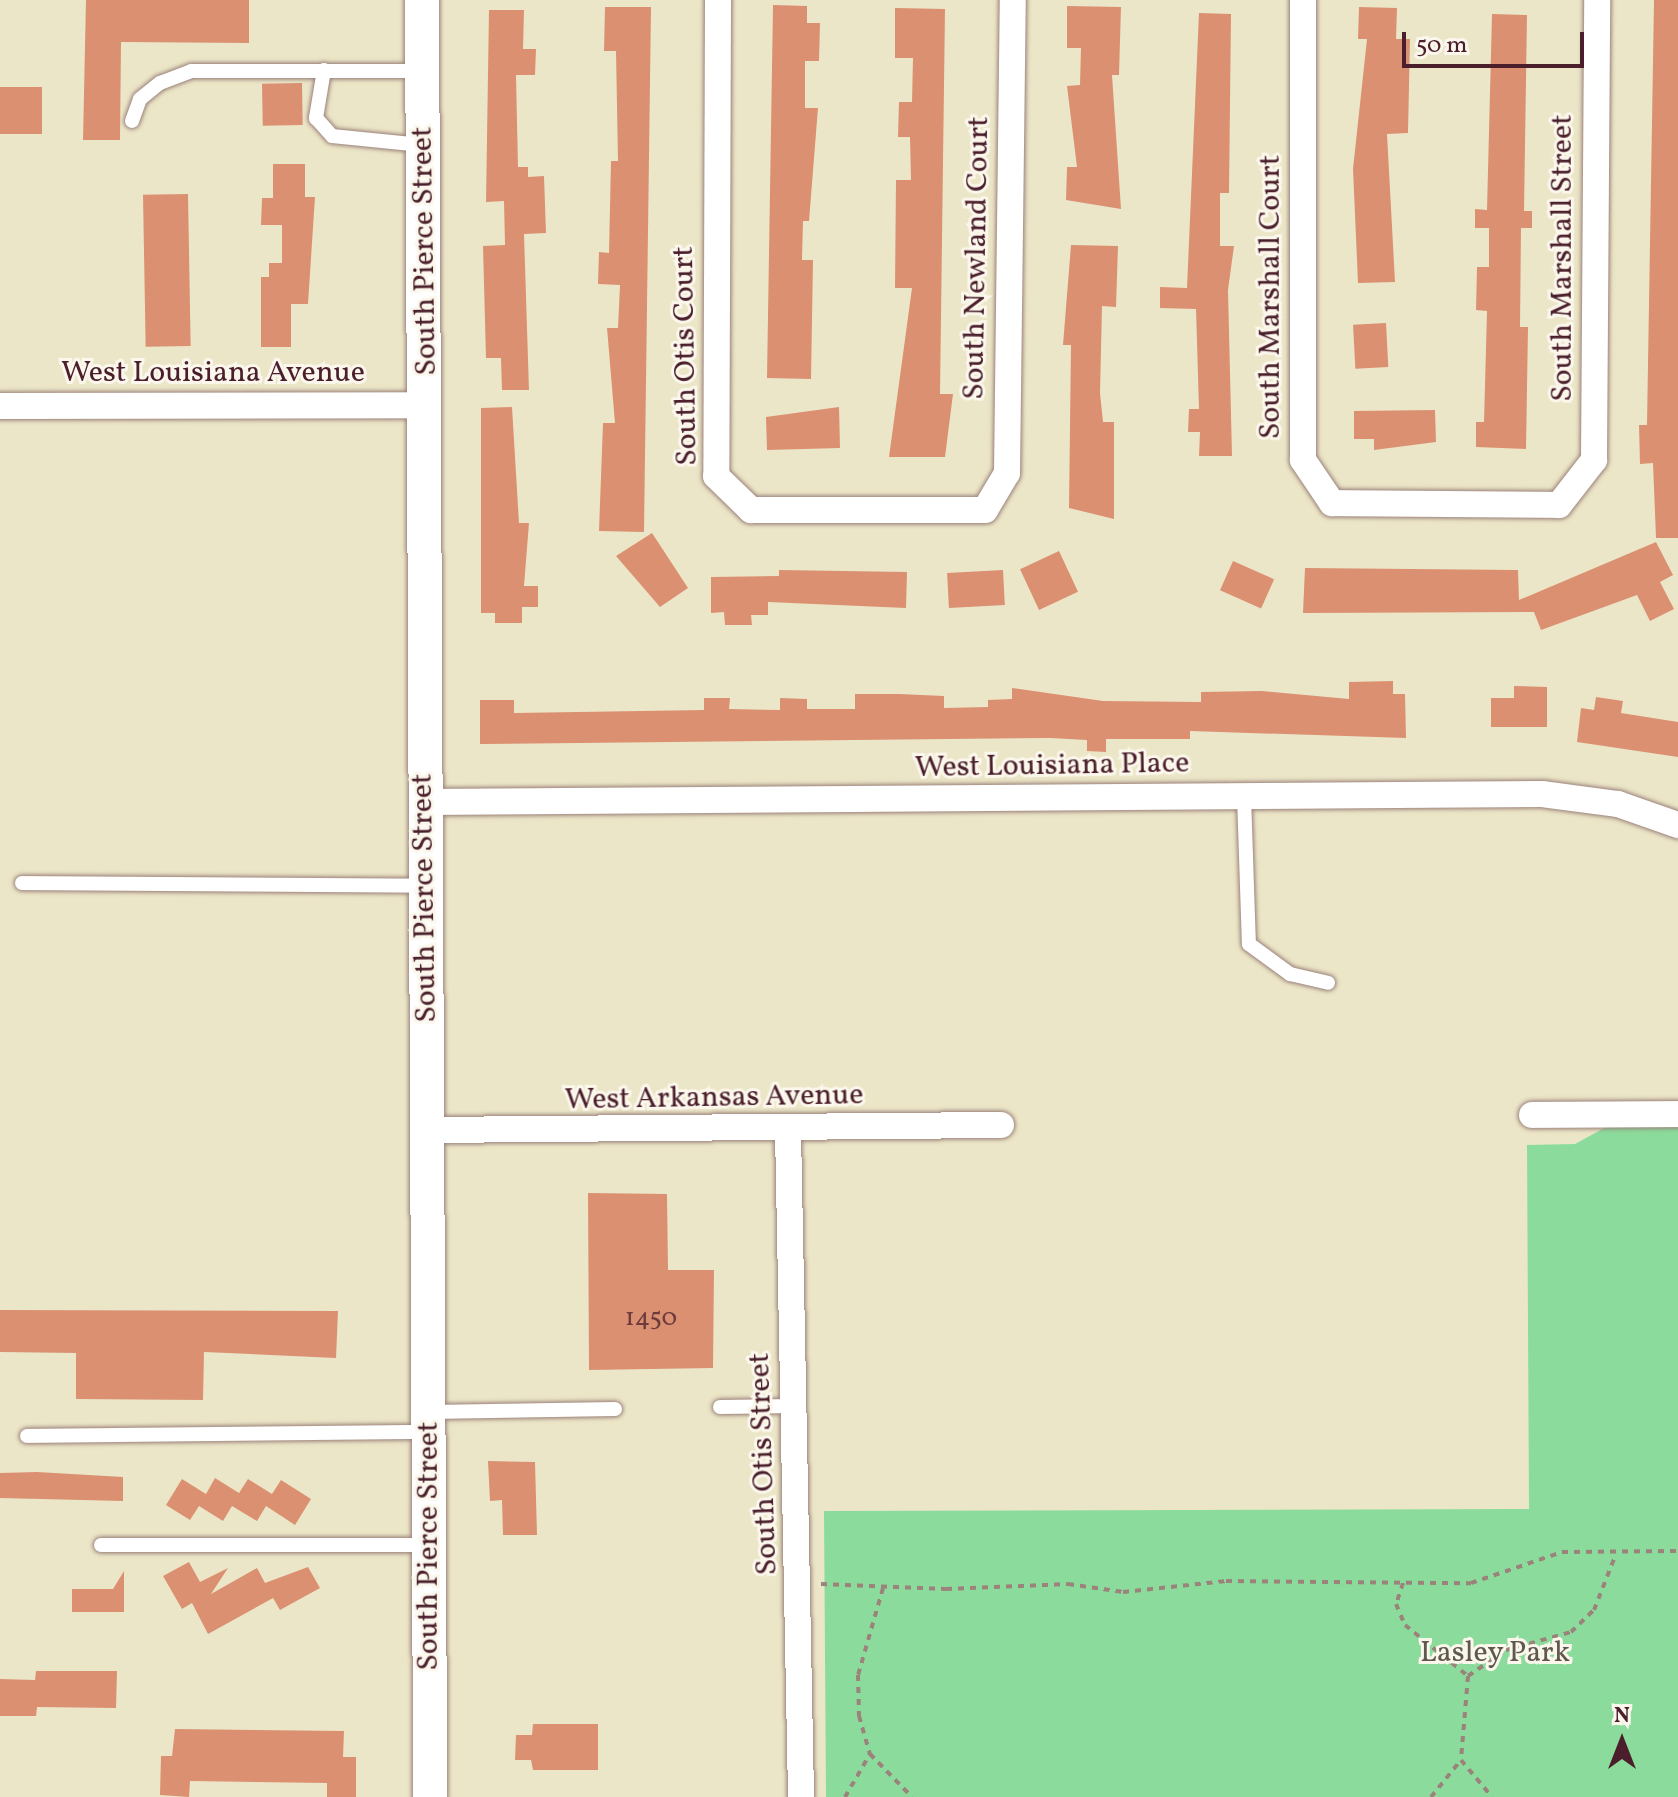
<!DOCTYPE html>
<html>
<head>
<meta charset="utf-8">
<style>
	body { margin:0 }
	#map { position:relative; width:1678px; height:1797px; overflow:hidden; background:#ece6c8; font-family:Vollkorn,serif }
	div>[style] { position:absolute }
	.green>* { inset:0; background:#8bdc9c }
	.building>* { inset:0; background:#db9072; transform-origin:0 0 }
	.path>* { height:4px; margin-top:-2px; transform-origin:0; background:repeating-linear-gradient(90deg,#9b827a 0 6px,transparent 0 12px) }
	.roads { filter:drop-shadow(0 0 2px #9b827a) drop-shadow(0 0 2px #9b827a) }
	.service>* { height:14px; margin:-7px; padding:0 7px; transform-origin:7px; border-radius:7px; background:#fff }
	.minor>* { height:26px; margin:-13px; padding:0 13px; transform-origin:13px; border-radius:13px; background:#fff }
	.tertiary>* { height:34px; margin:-17px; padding:0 17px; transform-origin:17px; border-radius:17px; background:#fff }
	span { translate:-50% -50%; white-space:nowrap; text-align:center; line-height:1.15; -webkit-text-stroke:6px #fbf7ec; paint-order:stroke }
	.number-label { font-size:26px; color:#6e3b3d }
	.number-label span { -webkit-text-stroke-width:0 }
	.street-label { font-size:30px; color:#4a1f2b }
	.park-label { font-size:30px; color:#5e584d }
	.north { position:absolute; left:1582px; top:1701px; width:80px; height:80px; -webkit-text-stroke:6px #fbf7ec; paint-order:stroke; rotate:0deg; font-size:22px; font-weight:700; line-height:32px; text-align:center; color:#4a1f2b }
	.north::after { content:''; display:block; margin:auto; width:28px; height:36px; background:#4a1f2b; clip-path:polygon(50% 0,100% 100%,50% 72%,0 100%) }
	.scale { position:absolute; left:1402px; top:32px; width:182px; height:36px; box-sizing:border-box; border:4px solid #4a1f2b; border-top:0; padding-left:10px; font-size:24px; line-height:28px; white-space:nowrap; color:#4a1f2b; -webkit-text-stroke:6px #fbf7ec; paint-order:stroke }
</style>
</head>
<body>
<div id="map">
	<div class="green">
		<i style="clip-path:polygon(1617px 1121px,1678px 1121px,1678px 1797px,826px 1797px,824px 1511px,1529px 1509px,1527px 1145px,1575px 1144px)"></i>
	</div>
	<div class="building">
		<i style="clip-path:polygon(86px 0,249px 0,249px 43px,121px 42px,120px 140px,83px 140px)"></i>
		<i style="clip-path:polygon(1654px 0,1678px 0,1678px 538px,1656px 538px,1653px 463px,1640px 464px,1639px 425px,1647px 425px)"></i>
		<i style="clip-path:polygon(773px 5px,807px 6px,807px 23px,820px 23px,819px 61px,805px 61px,805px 108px,818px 108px,809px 221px,803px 221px,802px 260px,813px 260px,811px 379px,767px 378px)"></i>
		<i style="clip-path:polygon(1067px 6px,1121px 7px,1119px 75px,1112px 75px,1121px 209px,1066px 200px,1067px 167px,1077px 167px,1067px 86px,1080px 85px,1081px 48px,1067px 48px)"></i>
		<i style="clip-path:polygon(605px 7px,651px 7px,644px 532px,599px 531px,603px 423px,615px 423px,607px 328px,618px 328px,620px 285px,598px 284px,599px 252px,609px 253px,611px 161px,618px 161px,616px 51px,604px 51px)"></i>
		<i style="clip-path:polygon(1359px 7px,1397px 8px,1396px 39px,1410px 39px,1408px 133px,1387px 134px,1395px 282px,1358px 283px,1353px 169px,1367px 39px,1358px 39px)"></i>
		<i style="clip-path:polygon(895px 8px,945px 9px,940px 394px,953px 394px,945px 457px,889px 457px,912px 288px,895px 288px,896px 180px,911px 180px,910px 137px,898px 137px,899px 102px,912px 102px,913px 58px,895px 58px)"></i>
		<i style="clip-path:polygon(489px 10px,524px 10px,523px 49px,536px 49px,535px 75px,516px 75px,518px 167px,528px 167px,528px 177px,544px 176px,546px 233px,524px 234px,529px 390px,502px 390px,501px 358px,486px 358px,483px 246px,505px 245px,504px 201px,486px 202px)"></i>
		<i style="clip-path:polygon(1199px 13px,1231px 14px,1229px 193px,1220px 193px,1220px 246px,1234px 246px,1228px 290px,1232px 456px,1199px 456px,1200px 432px,1188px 432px,1189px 409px,1199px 409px,1196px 309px,1160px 308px,1160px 287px,1187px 288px)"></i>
		<i style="clip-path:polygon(1492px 14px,1527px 15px,1524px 211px,1532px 211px,1532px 228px,1521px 228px,1520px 327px,1528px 327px,1526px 449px,1476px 447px,1476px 422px,1484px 422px,1487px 311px,1476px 310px,1477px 267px,1489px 267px,1489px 228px,1475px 228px,1475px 209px,1487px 210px)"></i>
		<i style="left:302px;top:83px;width:42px;height:40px;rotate:89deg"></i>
		<i style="left:0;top:87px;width:42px;height:47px"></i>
		<i style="clip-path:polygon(273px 164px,305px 164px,305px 197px,315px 197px,308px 304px,291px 304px,291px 347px,261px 347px,261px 277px,269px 277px,269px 263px,282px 263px,282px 225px,261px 225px,262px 198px,273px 198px)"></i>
		<i style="left:188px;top:194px;width:152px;height:45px;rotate:89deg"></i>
		<i style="clip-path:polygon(1071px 245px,1118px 246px,1116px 307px,1102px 306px,1100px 393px,1103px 422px,1114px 422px,1114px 519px,1069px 508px,1071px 345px,1063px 345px)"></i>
		<i style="left:1386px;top:323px;width:44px;height:33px;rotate:87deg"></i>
		<i style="clip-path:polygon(512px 407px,519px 523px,529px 523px,524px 586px,538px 586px,538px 607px,522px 607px,522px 623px,495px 623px,495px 613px,481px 613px,481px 408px)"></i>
		<i style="clip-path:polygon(839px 407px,840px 448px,767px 450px,766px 417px)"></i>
		<i style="clip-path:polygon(1435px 410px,1436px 442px,1374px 450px,1374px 439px,1354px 439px,1354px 411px)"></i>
		<i style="clip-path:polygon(652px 533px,688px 588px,660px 607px,616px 556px)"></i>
		<i style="clip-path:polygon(1656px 542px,1673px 575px,1660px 582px,1674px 609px,1650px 621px,1637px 595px,1541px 630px,1534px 612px,1303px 613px,1305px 568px,1518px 570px,1519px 600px)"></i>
		<i style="left:1059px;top:551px;width:45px;height:43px;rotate:65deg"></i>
		<i style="left:1233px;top:561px;width:45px;height:32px;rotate:24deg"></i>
		<i style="clip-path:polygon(779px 570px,907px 572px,906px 608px,768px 602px,768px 615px,751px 615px,752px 625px,725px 625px,724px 612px,711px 613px,711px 577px,779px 576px)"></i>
		<i style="left:1003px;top:570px;width:35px;height:56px;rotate:87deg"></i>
		<i style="clip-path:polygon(1393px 681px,1393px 694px,1405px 694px,1406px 738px,1190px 731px,1190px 739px,1106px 739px,1106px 752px,1087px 751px,1087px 740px,1050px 738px,480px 744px,480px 700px,514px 700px,514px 713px,704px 710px,704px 698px,730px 698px,729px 709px,780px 710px,780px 698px,807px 699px,807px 709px,855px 709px,855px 694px,899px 694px,944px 696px,944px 708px,988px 707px,988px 700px,1012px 699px,1012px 688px,1103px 701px,1201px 702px,1201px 692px,1262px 691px,1349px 699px,1349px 682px)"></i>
		<i style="clip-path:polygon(1514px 686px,1547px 687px,1547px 727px,1491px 727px,1491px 698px,1514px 698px)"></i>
		<i style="clip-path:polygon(1596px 697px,1623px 701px,1621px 713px,1678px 722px,1678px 757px,1577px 742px,1581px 708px,1594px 710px)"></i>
		<i style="clip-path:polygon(588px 1193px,667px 1194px,668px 1270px,714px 1270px,713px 1368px,589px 1370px)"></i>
		<i style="clip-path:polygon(0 1310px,338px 1311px,336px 1358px,204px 1352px,203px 1400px,76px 1399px,76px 1353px,0 1352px)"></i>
		<i style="clip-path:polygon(488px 1461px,535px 1462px,537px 1535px,503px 1535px,502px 1500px,490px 1501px)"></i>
		<i style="clip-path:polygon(37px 1472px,123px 1477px,123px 1501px,0 1498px,0 1473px)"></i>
		<i style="clip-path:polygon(215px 1478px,239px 1493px,248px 1479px,272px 1494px,281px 1480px,311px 1499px,295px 1525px,266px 1506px,257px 1521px,232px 1506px,223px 1521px,199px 1506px,190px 1520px,166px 1505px,182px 1479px,206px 1494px)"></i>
		<i style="clip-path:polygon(189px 1562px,200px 1582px,228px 1568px,211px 1594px,257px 1568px,265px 1583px,308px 1567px,320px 1588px,280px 1610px,273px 1598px,208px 1634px,192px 1603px,182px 1609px,163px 1576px)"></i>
		<i style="clip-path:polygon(124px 1571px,124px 1612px,72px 1612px,72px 1589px,113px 1589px)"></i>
		<i style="clip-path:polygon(36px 1671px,117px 1671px,116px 1708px,37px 1707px,36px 1716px,0 1716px,0 1679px,35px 1680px)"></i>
		<i style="clip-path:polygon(533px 1724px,598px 1724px,598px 1770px,533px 1770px,531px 1760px,515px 1760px,516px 1735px,532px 1735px)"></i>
		<i style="clip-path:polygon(175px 1729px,344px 1731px,343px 1757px,356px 1757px,356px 1797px,327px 1797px,327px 1783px,190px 1781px,189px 1797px,160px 1795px,161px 1756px,172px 1756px)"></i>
	</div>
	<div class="path">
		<i style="left:1403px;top:1583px;width:22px;rotate:108deg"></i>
		<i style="left:1396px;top:1604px;width:23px;rotate:67deg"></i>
		<i style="left:1405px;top:1625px;width:81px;rotate:39deg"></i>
		<i style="left:1468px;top:1676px;width:46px;rotate:-34.4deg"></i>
		<i style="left:1506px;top:1650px;width:67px;rotate:-15.5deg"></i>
		<i style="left:1571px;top:1632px;width:32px;rotate:-44deg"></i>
		<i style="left:1594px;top:1610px;width:60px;rotate:-68.6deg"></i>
		<i style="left:821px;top:1584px;width:125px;rotate:2.3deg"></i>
		<i style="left:946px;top:1589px;width:122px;rotate:-2.3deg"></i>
		<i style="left:1068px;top:1584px;width:56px;rotate:8.3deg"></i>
		<i style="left:1123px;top:1592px;width:104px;rotate:-6.1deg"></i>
		<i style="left:1226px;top:1581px;width:245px;rotate:0.5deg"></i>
		<i style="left:1471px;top:1583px;width:96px;rotate:-18.8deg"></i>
		<i style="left:1562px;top:1552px;width:116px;rotate:-0.5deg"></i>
		<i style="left:883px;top:1588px;width:91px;rotate:106deg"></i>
		<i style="left:858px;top:1675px;width:41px;rotate:88.6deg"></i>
		<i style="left:859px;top:1716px;width:40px;rotate:74deg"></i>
		<i style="left:870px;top:1754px;width:60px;rotate:45.7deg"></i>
		<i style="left:1468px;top:1676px;width:84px;rotate:94.8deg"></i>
		<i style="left:1461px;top:1760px;width:48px;rotate:50deg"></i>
		<i style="left:845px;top:1797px;width:50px;rotate:-59.8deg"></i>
		<i style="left:1431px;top:1797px;width:48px;rotate:-51deg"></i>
	</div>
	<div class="roads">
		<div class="service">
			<i style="left:324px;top:70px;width:49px;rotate:99.5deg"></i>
			<i style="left:316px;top:118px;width:24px;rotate:48deg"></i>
			<i style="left:332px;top:136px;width:90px;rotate:5.7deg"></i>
			<i style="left:132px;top:121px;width:23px;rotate:-70deg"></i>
			<i style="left:140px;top:99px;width:26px;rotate:-39deg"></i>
			<i style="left:160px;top:83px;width:33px;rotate:-21deg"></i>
			<i style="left:191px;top:71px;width:231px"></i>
			<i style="left:1244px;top:796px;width:148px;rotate:88.1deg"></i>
			<i style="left:1249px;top:944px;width:51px;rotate:36.2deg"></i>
			<i style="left:1290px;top:974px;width:39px;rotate:13deg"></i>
			<i style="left:22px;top:883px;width:402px;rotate:0.4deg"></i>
			<i style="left:720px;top:1407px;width:75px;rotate:-0.8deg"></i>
			<i style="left:429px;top:1412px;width:186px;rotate:-0.9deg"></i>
			<i style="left:27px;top:1436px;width:401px;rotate:-0.6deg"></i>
			<i style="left:101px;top:1545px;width:328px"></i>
		</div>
		<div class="minor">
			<i style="left:718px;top:0;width:476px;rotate:90.2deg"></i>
			<i style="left:716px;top:476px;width:49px;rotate:44.2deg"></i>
			<i style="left:751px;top:510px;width:234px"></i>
			<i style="left:985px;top:510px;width:43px;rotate:-59.3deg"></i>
			<i style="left:1007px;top:473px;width:473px;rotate:-89.3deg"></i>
			<i style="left:1303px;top:0;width:460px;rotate:90deg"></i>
			<i style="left:1303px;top:460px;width:52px;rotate:56deg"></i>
			<i style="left:1332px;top:503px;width:227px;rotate:0.5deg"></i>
			<i style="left:1559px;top:505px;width:57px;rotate:-52.1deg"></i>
			<i style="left:1594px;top:460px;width:460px;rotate:-89.6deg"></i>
			<i style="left:0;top:406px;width:426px;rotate:-0.1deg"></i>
			<i style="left:423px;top:802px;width:1119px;rotate:-0.41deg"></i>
			<i style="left:1542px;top:794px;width:77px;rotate:7.5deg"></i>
			<i style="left:1618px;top:804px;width:64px;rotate:19.3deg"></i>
			<i style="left:1532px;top:1115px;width:146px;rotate:-0.4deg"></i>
			<i style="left:427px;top:1130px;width:574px;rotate:-0.5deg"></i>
			<i style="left:788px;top:1130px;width:667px;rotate:88.88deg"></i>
		</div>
		<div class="tertiary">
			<i style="left:422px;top:0;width:1797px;rotate:89.74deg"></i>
		</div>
	</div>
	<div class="number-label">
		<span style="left:651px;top:1319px">1450</span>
	</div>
	<div class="street-label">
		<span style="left:425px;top:251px;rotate:-91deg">South Pierce Street</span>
		<span style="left:977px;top:258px;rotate:-89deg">South Newland Court</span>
		<span style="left:1563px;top:258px;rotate:-90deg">South Marshall Street</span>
		<span style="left:1271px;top:297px;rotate:-90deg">South Marshall Court</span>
		<span style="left:686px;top:356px;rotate:-91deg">South Otis Court</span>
		<span style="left:213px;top:373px">West Louisiana Avenue</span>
		<span style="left:1052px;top:766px;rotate:-1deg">West Louisiana Place</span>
		<span style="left:425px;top:898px;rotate:-91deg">South Pierce Street</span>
		<span style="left:714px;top:1098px;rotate:-1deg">West Arkansas Avenue</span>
		<span style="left:764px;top:1464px;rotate:-92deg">South Otis Street</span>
		<span style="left:429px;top:1546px;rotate:-90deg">South Pierce Street</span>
	</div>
	<div class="park-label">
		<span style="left:1495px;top:1653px">Lasley Park</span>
	</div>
	<div class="north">N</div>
	<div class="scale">50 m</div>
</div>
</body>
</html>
